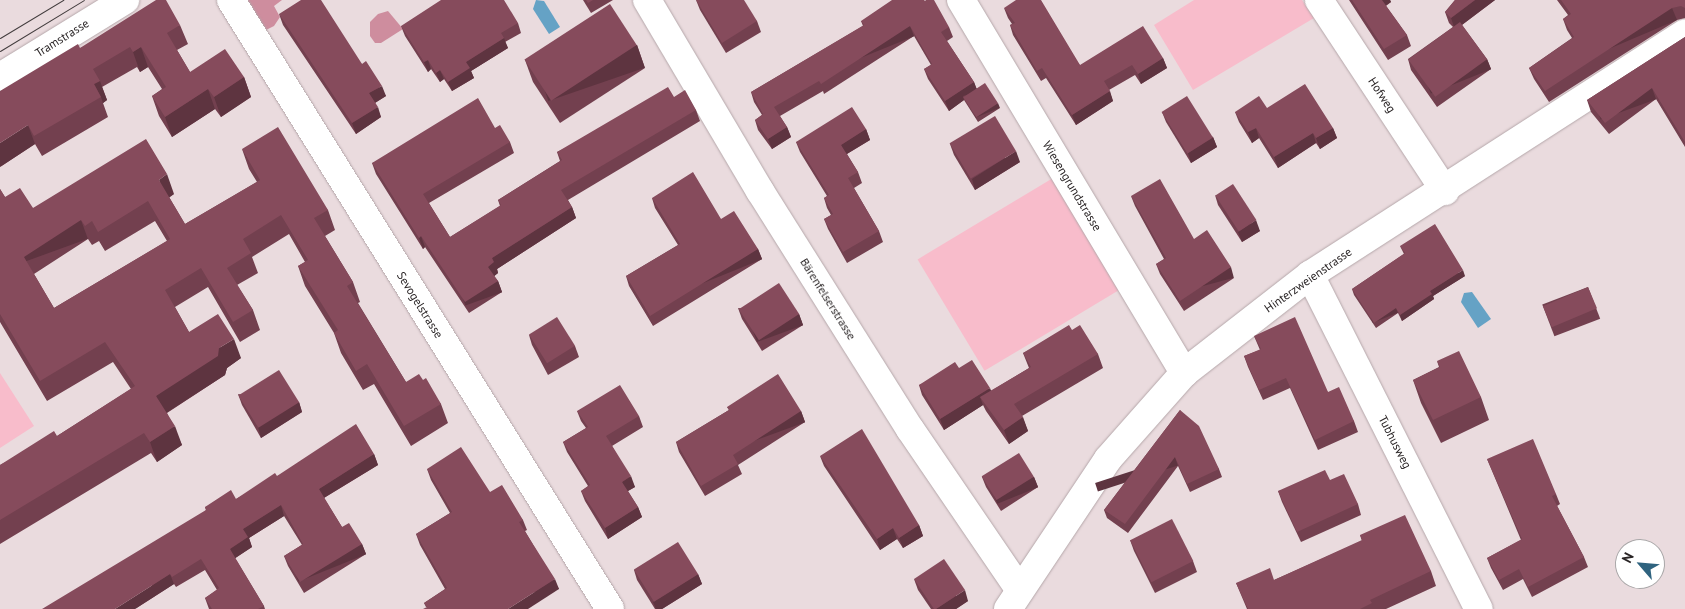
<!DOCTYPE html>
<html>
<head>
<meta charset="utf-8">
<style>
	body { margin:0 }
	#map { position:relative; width:1685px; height:609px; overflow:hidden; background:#eadbde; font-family:"PT Sans",sans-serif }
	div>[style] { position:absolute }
	.green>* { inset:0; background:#f8bccb; transform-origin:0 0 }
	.forest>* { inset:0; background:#ce8d9e }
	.water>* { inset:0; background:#65a2c5 }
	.roads { filter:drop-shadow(0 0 1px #b5a7aa) drop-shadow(0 0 1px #b5a7aa) }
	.street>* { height:28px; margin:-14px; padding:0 14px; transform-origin:14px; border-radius:14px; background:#fff }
	.tram>* { height:1px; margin:-0.5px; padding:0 0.5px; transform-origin:0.5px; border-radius:0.5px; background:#423c3d }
	.wall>* { inset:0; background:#73404f; transform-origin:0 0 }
	.shaded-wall>* { inset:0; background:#5e3440; transform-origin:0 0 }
	.building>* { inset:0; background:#864b5c; transform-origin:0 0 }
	span { translate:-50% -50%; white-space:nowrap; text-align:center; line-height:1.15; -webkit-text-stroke:5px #fff; paint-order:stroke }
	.street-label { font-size:12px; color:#292425 }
	.north { position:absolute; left:1615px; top:539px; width:50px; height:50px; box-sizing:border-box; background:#fff; border:1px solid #a9a7a8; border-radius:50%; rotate:297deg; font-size:14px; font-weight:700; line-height:20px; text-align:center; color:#292425 }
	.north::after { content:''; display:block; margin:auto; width:18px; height:22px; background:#2f637f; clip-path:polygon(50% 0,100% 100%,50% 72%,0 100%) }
</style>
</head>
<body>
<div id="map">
	<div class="green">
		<i style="clip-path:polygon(1194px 0,1302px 0,1314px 18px,1193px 90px,1154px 25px)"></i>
		<i style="left:1053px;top:178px;width:130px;height:158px;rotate:59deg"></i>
		<i style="clip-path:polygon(0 373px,34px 426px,0 448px)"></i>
	</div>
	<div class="forest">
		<i style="clip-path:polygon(247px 0,282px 0,274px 6px,280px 17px,274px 26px,266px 30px)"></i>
		<i style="clip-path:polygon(388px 11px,403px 29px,381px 43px,375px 43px,370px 36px,370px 22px,378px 14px)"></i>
	</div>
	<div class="water">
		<i style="clip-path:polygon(536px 0,544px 1px,560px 27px,549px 34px,533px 9px)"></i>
		<i style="clip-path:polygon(1472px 292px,1491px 319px,1478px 328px,1461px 302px,1464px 293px)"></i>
	</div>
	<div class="roads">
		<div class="street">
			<i style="left:231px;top:0;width:717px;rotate:58.1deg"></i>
			<i style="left:647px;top:0;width:222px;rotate:59.4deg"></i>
			<i style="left:760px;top:191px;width:281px;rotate:57.8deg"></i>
			<i style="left:910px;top:429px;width:195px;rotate:55.7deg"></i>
			<i style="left:961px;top:0;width:435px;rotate:59.1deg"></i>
			<i style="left:1319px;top:0;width:229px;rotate:56.6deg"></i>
			<i style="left:0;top:77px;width:147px;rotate:-31.6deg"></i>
			<i style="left:1310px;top:275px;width:374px;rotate:63.2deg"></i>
			<i style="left:1008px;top:609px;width:180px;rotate:-56.3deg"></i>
			<i style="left:1108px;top:459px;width:115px;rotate:-48.5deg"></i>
			<i style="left:1184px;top:373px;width:160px;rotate:-37.9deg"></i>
			<i style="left:1310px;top:275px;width:446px;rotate:-32.8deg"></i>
		</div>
	</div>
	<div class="tram">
		<i style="left:0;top:38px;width:74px;rotate:-31.1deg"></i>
		<i style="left:0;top:51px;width:98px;rotate:-31.3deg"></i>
	</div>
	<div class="wall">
		<i style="clip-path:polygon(583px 0,613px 0,591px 13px)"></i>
		<i style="clip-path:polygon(696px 0,757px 21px,761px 32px,726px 53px,700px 10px)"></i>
		<i style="clip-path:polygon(1349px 0,1390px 0,1391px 2px,1386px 6px,1407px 35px,1411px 46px,1388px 60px)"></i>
		<i style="clip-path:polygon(1455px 0,1495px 0,1462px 25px,1487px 59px,1491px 69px,1437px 107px,1411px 70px,1408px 59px,1453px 27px,1449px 23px,1445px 12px)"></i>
		<i style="clip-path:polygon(1557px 0,1685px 0,1685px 18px,1677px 20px,1549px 102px,1534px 79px,1529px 68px,1572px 38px,1567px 30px,1563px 19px,1568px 15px)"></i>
		<i style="clip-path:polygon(1004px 8px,1080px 65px,1163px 58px,1167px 68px,1141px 84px,1135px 75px,1109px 90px,1113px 101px,1076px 125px,1046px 78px,1041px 81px,1013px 35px,1010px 25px,1012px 24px,1008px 18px)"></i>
		<i style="clip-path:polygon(279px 14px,362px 64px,386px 96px,375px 103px,381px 117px,356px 134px,283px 25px)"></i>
		<i style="clip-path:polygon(861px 21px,949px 27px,953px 37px,947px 41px,974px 82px,976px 88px,1000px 108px,978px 122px,964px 100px,949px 111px,928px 79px,924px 69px,931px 65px,914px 36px,824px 94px,823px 91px,780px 116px,787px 127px,791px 137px,772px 149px,758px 130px,755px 120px,762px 115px,754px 102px,751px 92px,863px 26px)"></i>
		<i style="clip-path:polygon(518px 23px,521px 33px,505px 42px,508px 48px,471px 71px,474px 78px,452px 91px,444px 79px,440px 82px,431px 69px,428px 72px,405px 36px,401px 26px)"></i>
		<i style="clip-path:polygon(180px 25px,188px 44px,177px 50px,190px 72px,244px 77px,251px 97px,221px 117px,215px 109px,172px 137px,159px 116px,152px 96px,162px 89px,148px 67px,140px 72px,137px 67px,102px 87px,107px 100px,103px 103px,108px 117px,42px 156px,35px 144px,0 167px,80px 48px)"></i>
		<i style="clip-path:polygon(1685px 37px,1685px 147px,1656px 99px,1609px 134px,1591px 112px,1587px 100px)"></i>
		<i style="clip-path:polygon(637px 45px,645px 68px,560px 123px,533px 82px,525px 60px)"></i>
		<i style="clip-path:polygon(674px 97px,696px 110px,700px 121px,568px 200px,572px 207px,576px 218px,497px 269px,498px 273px,494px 276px,498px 281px,502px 292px,469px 313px,425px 247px,423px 249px,376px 174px,372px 163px,495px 128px,510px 142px,514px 153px,429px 203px,450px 237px,500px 206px,498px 200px,560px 161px,557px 152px)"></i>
		<i style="clip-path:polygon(1162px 112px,1213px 137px,1217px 147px,1191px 163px,1166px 122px)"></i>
		<i style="clip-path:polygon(1235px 112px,1333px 128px,1337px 138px,1320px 149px,1316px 143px,1278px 168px,1259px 138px,1252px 143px,1239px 122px)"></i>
		<i style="clip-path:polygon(866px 129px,870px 140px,847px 154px,858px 172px,862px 183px,854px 188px,879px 231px,883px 242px,847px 263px,828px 229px,824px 219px,831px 215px,827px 208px,824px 198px,827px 196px,800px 152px,796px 142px)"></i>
		<i style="clip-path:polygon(950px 144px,1020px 162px,975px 190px,954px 155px)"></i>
		<i style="clip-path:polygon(evenodd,242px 149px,328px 210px,335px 230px,325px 236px,353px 282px,360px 302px,358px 303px,406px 382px,423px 380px,441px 404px,448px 423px,411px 446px,374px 384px,363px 390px,341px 353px,334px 333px,305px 286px,298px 266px,305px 262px,289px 234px,252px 257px,258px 273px,237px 285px,253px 310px,260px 330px,240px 342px,208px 287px,175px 307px,189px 332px,241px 358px,227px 368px,225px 375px,167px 413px,182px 445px,157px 462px,151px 453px,0 544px,0 465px,57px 436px,131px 389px,113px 362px,47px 401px,0 322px,0 189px,5px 197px,33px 208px,174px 194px,169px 197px,185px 224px,257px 182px,249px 169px,242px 149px,155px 221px,167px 241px,54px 308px,34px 274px,88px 239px,92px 245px,99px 241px,105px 251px,155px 221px)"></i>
		<i style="clip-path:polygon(1215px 195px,1260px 231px,1242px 242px,1218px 205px)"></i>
		<i style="clip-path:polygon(1131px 196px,1234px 278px,1184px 311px,1160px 274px,1156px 264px,1164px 259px,1135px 206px)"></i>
		<i style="clip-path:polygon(652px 198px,721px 219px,758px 249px,762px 259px,653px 326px,629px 286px,626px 276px,678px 245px,655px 208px)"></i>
		<i style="clip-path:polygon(1400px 246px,1465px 276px,1433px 296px,1434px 299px,1402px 321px,1398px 313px,1376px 328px,1354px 295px,1352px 289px,1404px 254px)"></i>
		<i style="left:1588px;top:287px;width:34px;height:49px;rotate:69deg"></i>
		<i style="clip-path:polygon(738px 308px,799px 314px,803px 325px,762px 351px,742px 319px)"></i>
		<i style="clip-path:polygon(1072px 330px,1098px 354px,1103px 368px,1022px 416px,1028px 431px,1009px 444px,986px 411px,983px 405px,944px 430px,922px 395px,919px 385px,959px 368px,991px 391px,1029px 368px,1023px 353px)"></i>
		<i style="clip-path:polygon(529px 335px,575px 346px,579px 357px,548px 375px,532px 345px)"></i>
		<i style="clip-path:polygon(1254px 336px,1328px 392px,1354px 421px,1358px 432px,1318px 450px,1290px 388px,1263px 400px,1248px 367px,1244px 356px,1260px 350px)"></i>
		<i style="clip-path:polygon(1437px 361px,1481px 397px,1489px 420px,1441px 443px,1421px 403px,1413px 380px,1439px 367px)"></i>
		<i style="clip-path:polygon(238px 394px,299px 402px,302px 412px,261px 438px,242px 405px)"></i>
		<i style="clip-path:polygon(727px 407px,801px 411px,805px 422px,738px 465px,742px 474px,705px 496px,679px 452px,676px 442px,729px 410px)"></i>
		<i style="clip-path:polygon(1180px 410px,1219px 469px,1222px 477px,1190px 492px,1178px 466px,1128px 533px,1107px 518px,1104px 510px)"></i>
		<i style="clip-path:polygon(577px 411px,639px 416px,643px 427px,612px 446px,635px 487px,628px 491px,638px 507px,642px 517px,608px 539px,585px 501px,581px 491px,588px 486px,567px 452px,563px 442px,586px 428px,581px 421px)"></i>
		<i style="clip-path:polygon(374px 454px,378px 465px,324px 498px,342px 527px,362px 544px,366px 554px,304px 593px,288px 566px,284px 556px,302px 545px,284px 516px,249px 538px,252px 547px,235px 558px,264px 606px,265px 609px,209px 609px,205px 598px,217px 590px,205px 570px,176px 587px,174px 584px,135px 609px,206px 510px,205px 507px,236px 499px,277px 476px)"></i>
		<i style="clip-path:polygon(820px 456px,919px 525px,923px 536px,903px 548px,897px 539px,880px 550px,824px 466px)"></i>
		<i style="clip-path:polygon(1487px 459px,1556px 494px,1560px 504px,1557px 506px,1584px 557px,1588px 567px,1532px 597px,1523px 579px,1503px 590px,1491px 568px,1487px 558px,1521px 540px)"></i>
		<i style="clip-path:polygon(427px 469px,490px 492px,523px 520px,527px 530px,525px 531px,559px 589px,426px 607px,424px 603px,445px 589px,420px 545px,416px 534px,450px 513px,431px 480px)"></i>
		<i style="clip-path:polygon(982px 477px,1034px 477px,1038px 487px,1001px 511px,986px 487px)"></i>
		<i style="clip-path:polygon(1330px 480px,1358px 504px,1361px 515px,1301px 542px,1282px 502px,1278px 491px)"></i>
		<i style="clip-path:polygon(1360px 535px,1431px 571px,1436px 586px,1386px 609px,1247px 609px,1236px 583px,1274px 580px,1362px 541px)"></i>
		<i style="clip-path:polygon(1130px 540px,1193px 561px,1197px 572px,1155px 593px,1134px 551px)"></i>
		<i style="clip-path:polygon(634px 570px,698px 574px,702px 584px,662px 609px,655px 609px,637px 580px)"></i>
		<i style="clip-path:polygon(914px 579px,968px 601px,956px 609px,931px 609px,918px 590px)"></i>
	</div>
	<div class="shaded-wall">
		<i style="clip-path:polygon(1381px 0,1390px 0,1391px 2px,1383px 7px)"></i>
		<i style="clip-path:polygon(1475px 0,1495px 0,1455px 30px,1451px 18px)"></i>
		<i style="left:1672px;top:8px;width:13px;height:152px;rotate:67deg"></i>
		<i style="left:910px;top:26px;width:11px;height:106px;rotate:68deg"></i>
		<i style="clip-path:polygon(504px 38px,508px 48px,471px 71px,474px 78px,452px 91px,448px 82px,466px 62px)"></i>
		<i style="left:637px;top:45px;width:24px;height:102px;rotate:71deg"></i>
		<i style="clip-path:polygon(141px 47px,148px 67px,140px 72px,133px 52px)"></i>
		<i style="clip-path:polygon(1163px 58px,1167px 68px,1141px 84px,1138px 74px)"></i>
		<i style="left:1487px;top:59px;width:11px;height:65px;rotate:68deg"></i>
		<i style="clip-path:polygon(428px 60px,431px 69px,428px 72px,424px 62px)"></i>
		<i style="clip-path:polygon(440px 70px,444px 79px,440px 82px,436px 73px)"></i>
		<i style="clip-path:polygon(244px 77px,251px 97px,221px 117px,214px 97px)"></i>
		<i style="clip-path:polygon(100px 81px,107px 100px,103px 103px,101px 97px,94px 84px)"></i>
		<i style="clip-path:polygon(974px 82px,978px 92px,963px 96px,964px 100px,949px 111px,945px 101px)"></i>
		<i style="clip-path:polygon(382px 86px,386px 96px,373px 104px,369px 93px)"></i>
		<i style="left:1652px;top:88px;width:12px;height:59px;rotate:70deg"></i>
		<i style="clip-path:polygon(208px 89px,215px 109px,172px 137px,165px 117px)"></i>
		<i style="clip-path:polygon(1110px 91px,1113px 101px,1076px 125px,1072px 115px)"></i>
		<i style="left:998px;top:103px;width:5px;height:26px;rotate:68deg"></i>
		<i style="clip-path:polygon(378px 107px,381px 117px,356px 134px,352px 123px)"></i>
		<i style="clip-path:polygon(28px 125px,35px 144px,0 167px,0 143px)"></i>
		<i style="clip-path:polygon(787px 127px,791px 137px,772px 149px,768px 139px)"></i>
		<i style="clip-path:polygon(1256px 128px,1259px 138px,1252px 143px,1248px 132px)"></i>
		<i style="clip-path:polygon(1333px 128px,1337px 138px,1320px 149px,1316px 138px)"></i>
		<i style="clip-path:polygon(866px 129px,870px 140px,845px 155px,841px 145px)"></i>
		<i style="clip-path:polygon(1313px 133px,1316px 143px,1278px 168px,1274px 157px)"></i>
		<i style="clip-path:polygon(1213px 137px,1217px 147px,1191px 163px,1188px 153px)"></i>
		<i style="clip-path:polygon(1016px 151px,1020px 162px,975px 190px,972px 179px)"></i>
		<i style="clip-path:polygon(167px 174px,174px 194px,166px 200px,159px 180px)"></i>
		<i style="clip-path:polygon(572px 207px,576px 218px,497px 269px,498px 273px,492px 278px,488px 267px,492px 258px)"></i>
		<i style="left:81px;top:220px;width:20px;height:68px;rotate:70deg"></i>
		<i style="clip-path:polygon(1256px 220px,1260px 231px,1242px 242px,1238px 232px)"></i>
		<i style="clip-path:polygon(421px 236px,425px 247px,423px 249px,419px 238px)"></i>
		<i style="left:758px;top:249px;width:11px;height:127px;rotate:68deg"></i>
		<i style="left:1231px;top:267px;width:11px;height:61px;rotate:75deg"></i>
		<i style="clip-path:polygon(1463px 270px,1465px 276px,1433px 296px,1434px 299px,1402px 321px,1400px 315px,1430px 291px)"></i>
		<i style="left:498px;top:281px;width:12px;height:39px;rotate:70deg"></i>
		<i style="left:1396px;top:308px;width:5px;height:27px;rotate:68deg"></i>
		<i style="left:799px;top:314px;width:12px;height:49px;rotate:70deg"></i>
		<i style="clip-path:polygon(234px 339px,241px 358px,227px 368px,225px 375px,163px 415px,156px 396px,219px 348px)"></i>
		<i style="clip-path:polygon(990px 388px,994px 398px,980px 397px,983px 405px,944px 430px,940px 419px)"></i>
		<i style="clip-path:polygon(299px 402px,302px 412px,261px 438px,258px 427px)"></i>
		<i style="left:801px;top:411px;width:12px;height:81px;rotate:70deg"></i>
		<i style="clip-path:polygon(1023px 417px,1028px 431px,1009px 444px,1004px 430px)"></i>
		<i style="clip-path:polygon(175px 426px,182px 445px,157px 462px,150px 442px)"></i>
		<i style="clip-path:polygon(374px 454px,378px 465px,322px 499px,319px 489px)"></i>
		<i style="left:1175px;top:457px;width:9px;height:84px;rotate:72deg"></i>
		<i style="clip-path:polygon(631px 476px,635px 487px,626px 492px,622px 482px)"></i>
		<i style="left:1034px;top:477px;width:11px;height:44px;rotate:68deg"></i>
		<i style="clip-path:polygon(281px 505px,284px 516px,249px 538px,252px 547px,234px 559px,230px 549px,243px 529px)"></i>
		<i style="clip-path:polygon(638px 507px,642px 517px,608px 539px,605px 528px)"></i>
		<i style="clip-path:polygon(919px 525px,923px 536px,903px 548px,899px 538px)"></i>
		<i style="clip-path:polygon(893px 528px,897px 539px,880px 550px,877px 539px)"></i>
		<i style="left:362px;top:544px;width:11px;height:73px;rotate:68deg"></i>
		<i style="clip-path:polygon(170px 574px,174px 584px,135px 609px,115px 609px)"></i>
		<i style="clip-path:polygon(698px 574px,702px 584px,662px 609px,656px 609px,653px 602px)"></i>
		<i style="clip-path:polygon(555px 579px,559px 589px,528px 609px,508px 609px)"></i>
		<i style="clip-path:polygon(965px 590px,968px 601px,956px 609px,936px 609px)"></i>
	</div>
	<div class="building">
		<i style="clip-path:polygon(156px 0,166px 0,180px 25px,167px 33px,190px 72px,225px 49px,244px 77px,214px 97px,208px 89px,165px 117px,152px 96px,166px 87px,141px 47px,133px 52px,130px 47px,93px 69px,100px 81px,94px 84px,101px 97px,34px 136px,28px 125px,0 143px,0 91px,78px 44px,80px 48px)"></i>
		<i style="clip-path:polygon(301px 0,321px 0,362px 64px,366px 61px,382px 86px,369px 93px,378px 107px,352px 123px,279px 14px)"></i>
		<i style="clip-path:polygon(441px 0,504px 0,518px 23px,501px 33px,504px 38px,466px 62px,470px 68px,448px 82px,440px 70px,436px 73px,428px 60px,424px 62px,401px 26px)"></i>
		<i style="clip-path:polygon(586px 0,593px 0,588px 3px)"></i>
		<i style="clip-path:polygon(696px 0,744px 0,757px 21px,722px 43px)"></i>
		<i style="clip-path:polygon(892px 0,924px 0,925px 1px,926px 0,934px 0,949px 27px,941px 32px,974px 82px,945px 101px,924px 69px,932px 64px,910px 26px,821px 84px,819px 81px,774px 107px,787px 127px,768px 139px,755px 120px,766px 112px,763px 114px,751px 92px,864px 25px,861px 21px)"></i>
		<i style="clip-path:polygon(1016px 0,1041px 0,1080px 65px,1143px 26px,1163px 58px,1138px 74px,1132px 65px,1104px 81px,1110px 91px,1072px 115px,1042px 68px,1037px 71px,1010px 25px,1015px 23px,1004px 8px)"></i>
		<i style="clip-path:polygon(1352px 0,1382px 0,1407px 35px,1384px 49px)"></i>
		<i style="clip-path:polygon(1455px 0,1475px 0,1451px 18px,1445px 12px)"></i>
		<i style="clip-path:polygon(1561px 0,1685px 0,1685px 8px,1681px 6px,1672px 8px,1545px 91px,1529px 68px,1574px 37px,1563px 19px,1571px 14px)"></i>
		<i style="left:610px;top:4px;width:49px;height:102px;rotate:57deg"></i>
		<i style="left:1460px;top:22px;width:46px;height:64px;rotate:54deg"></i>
		<i style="clip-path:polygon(1685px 37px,1685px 142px,1652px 88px,1605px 123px,1587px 100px)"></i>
		<i style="left:985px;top:83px;width:24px;height:26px;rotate:57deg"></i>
		<i style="clip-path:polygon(1305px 84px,1333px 128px,1316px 138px,1313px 133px,1274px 157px,1256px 128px,1248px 132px,1235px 112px,1259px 96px,1267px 108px)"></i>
		<i style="clip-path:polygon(668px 87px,674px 97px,685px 90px,696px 110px,561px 190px,572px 207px,492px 258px,494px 262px,488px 267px,498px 281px,465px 302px,421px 236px,419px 238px,372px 163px,478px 98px,495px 128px,500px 125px,510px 142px,423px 194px,450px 237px,501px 205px,498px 200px,562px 160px,557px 152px)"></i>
		<i style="left:1187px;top:96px;width:49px;height:30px;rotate:58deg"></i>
		<i style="clip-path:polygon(852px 107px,866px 129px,841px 145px,858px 172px,848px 178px,879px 231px,843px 252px,824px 219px,833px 214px,824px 198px,829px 195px,796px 142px)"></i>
		<i style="left:995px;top:116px;width:41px;height:53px;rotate:59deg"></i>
		<i style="clip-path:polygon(evenodd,278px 127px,328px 210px,314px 218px,353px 282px,347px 286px,406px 382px,419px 374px,423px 380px,426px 378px,441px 404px,404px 426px,367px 364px,356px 371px,334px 333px,338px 330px,298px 266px,308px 260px,281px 215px,243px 239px,251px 253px,227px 268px,253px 310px,233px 322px,201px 268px,165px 290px,189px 332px,218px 314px,234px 339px,219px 348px,218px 356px,156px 396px,175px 426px,150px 442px,144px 433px,0 520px,0 465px,54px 431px,57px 436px,135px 386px,105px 342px,40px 381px,0 314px,0 189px,5px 197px,20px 188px,33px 208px,146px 139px,167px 174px,159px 180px,185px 224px,260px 180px,242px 149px,278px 127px,148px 201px,170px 239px,54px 308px,24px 257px,81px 220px,85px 226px,92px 221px,98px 232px,148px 201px)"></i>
		<i style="clip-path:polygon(693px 172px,721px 219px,734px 211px,758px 249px,650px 316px,626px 276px,680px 244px,652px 198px)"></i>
		<i style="clip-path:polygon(1160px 179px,1194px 239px,1207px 230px,1231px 267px,1180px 301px,1156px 264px,1166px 258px,1131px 196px)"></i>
		<i style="left:1233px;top:184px;width:43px;height:21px;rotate:57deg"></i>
		<i style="clip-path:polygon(1435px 224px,1463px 270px,1430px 291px,1432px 294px,1400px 315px,1396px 308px,1374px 323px,1352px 289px,1405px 253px,1400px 246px)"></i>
		<i style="left:779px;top:283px;width:37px;height:48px;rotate:57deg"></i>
		<i style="left:1588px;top:287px;width:23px;height:49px;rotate:67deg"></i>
		<i style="left:557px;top:317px;width:34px;height:33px;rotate:58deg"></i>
		<i style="clip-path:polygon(1295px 317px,1328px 392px,1339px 387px,1354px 421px,1315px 440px,1286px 378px,1259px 390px,1244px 356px,1261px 349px,1254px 336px)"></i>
		<i style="clip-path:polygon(1069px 325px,1072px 330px,1080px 325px,1098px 354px,1014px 404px,1023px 417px,1004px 430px,980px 397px,1031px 367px,1023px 353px)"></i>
		<i style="clip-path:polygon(1459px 351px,1481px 397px,1433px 420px,1413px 380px,1440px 367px,1437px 361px)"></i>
		<i style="clip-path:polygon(972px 360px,990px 388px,940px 419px,919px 385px,955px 362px,959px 368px)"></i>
		<i style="left:279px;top:370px;width:38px;height:48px;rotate:58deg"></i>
		<i style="clip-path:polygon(778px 374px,801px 411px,733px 455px,738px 464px,701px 486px,676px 442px,729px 410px,727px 407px)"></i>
		<i style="clip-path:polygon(620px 385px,639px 416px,606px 436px,631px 476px,622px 482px,638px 507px,605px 528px,581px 491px,590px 485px,563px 442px,588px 427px,577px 411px)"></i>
		<i style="clip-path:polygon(1180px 410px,1199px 426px,1219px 469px,1187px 484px,1175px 457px,1125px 524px,1104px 510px)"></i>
		<i style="clip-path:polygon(356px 424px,374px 454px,319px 489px,342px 527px,349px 523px,362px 544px,300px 582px,284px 556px,303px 544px,281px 505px,243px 529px,248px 537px,230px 549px,264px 606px,258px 609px,212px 609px,205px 598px,219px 588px,201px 559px,172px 577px,170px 574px,115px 609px,42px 609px,206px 510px,205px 507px,231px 490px,236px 499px,275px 473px,277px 476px)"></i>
		<i style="clip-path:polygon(862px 429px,919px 525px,899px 538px,893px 528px,877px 539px,820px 456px)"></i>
		<i style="clip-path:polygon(1533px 439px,1556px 494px,1552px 496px,1584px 557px,1528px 587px,1519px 569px,1499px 580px,1487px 558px,1522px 539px,1487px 459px)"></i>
		<i style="clip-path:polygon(461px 447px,490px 492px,502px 485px,523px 520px,519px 522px,555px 579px,508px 609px,423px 609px,427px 607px,424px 603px,447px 588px,416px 534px,452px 512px,427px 469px)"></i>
		<i style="left:1019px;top:453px;width:28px;height:44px;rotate:58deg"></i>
		<i style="clip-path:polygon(1325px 470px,1330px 480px,1344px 474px,1358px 504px,1297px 532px,1278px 491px)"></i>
		<i style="clip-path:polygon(1405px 515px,1431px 571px,1370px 600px,1372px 603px,1360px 609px,1248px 609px,1236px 583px,1270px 568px,1274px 580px,1362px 540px,1360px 535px)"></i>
		<i style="left:1172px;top:519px;width:47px;height:47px;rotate:63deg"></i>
		<i style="left:678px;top:542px;width:38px;height:52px;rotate:58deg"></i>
		<i style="clip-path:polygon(944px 559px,965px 590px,936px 609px,934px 609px,914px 579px)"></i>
	</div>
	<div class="street-label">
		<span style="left:62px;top:38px;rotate:-32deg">Tramstrasse</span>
		<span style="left:1382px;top:95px;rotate:57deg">Hofweg</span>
		<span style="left:1072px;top:186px;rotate:59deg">Wiesengrundstrasse</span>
		<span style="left:1308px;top:280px;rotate:-35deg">Hinterzweienstrasse</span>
		<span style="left:828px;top:299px;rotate:58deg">Bärenfelserstrasse</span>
		<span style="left:420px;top:305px;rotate:58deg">Sevogelstrasse</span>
		<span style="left:1395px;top:442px;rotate:63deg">Tubhusweg</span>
	</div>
	<div class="north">N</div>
</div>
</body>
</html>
